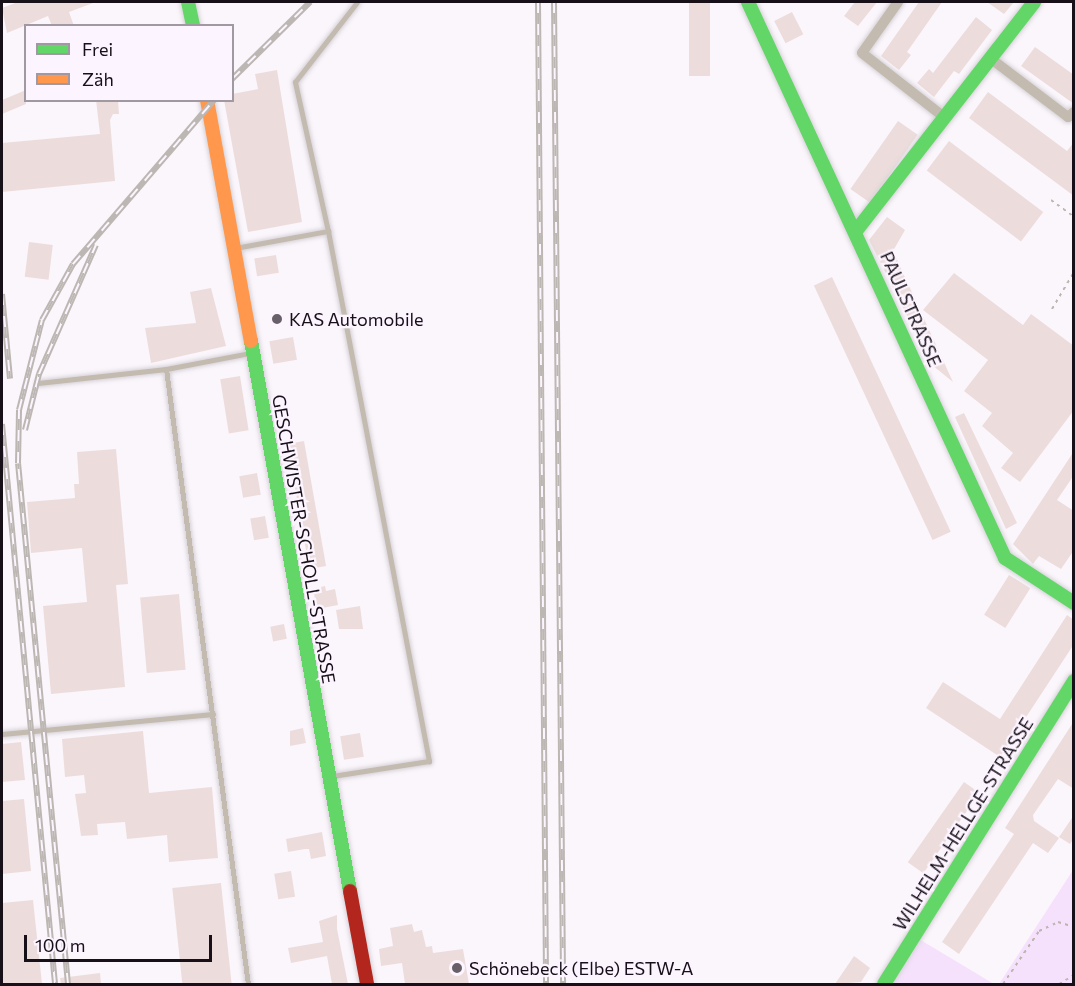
<!DOCTYPE html>
<html>
<head>
<meta charset="utf-8">
<style>
	body { margin:0 }
	#map { position:relative; width:1075px; height:986px; overflow:hidden; background:#fbf6fc; font-family:Commissioner,sans-serif }
	div>[style] { position:absolute }
	.green>* { inset:0; background:#f6e1fd }
	.building>* { inset:0; background:#ecdddc; transform-origin:0 0 }
	.path>* { height:2px; margin-top:-1px; transform-origin:0; background:repeating-linear-gradient(90deg,#bcb5b0 0 3px,transparent 0 7.5px) }
	.roads { filter:drop-shadow(0 0 2px #d6d2d7) drop-shadow(0 0 2px #d6d2d7) }
	.lane>* { height:5px; margin:-2.5px; padding:0 2.5px; transform-origin:2.5px; border-radius:2.5px; background:#c4bbb0 }
	.street>* { height:10px; margin:-5px; padding:0 5px; transform-origin:5px; border-radius:5px; background:#c4bbb0 }
	.fast>* { height:14px; margin:-7px; padding:0 7px; transform-origin:7px; border-radius:7px; background:#63d668 }
	.slow>* { height:14px; margin:-7px; padding:0 7px; transform-origin:7px; border-radius:7px; background:#ff974d }
	.jam>* { height:14px; margin:-7px; padding:0 7px; transform-origin:7px; border-radius:7px; background:#b3261e }
	.rail>* { height:6px; margin-top:-3px; transform-origin:0; background:repeating-linear-gradient(90deg,#fcf4fe 0 11px,#bdb7b3 0 22px); box-sizing:border-box; border-block:2px solid #bdb7b3 }
	.dots>* { width:16px; height:16px; translate:-50% -50%; box-sizing:border-box; border:3px solid #fcf4fe; border-radius:50% }
	span { translate:-50% -50%; white-space:nowrap; text-align:center; line-height:1.15; -webkit-text-stroke:4.5px #fcf4fe; paint-order:stroke }
	.street-label { font-size:18px; color:#171019 }
	.poi-label { font-size:18px; color:#171019 }
	.left { translate:0 -50%; text-align:left }
	.frame { position:absolute; inset:0; border:3px solid #171019; pointer-events:none }
	.legend { position:absolute; left:24px; top:24px; width:210px; height:78px; box-sizing:border-box; background:#fcf4fe; border:2px solid #a099a2; margin:0; padding:8px 10px; list-style:none; font-size:18px; color:#171019 }
	.legend li { display:flex; align-items:center; gap:12px; height:30px }
	.legend b { width:30px; border:2px solid #a099a2 }
	.scale { position:absolute; left:24px; top:935px; width:188px; height:27px; box-sizing:border-box; border:3px solid #171019; border-top:0; padding-left:8px; font-size:18px; line-height:21px; white-space:nowrap; color:#171019; -webkit-text-stroke:4px #fcf4fe; paint-order:stroke }
</style>
</head>
<body>
<div id="map">
	<div class="green">
		<i style="clip-path:polygon(1073px 870px,1073px 984px,999px 984px)"></i>
		<i style="clip-path:polygon(919px 939px,994px 984px,891px 984px)"></i>
	</div>
	<div class="building">
		<i style="clip-path:polygon(18px 2px,93px 2px,93px 3px,69px 12px,74px 26px,52px 26px,48px 16px,7px 33px,2px 8px)"></i>
		<i style="left:689px;top:2px;width:21px;height:74px"></i>
		<i style="clip-path:polygon(855px 2px,877px 2px,858px 26px,844px 16px)"></i>
		<i style="clip-path:polygon(919px 2px,942px 2px,907px 52px,911px 55px,899px 70px,881px 56px)"></i>
		<i style="clip-path:polygon(987px 2px,1014px 2px,1004px 14px)"></i>
		<i style="left:792px;top:12px;width:25px;height:20px;rotate:63deg"></i>
		<i style="clip-path:polygon(976px 17px,992px 30px,959px 74px,954px 71px,934px 97px,917px 83px,929px 69px,933px 73px)"></i>
		<i style="clip-path:polygon(1035px 47px,1074px 75px,1074px 104px,1021px 66px)"></i>
		<i style="clip-path:polygon(277px 70px,302px 222px,248px 232px,224px 100px,232px 100px,232px 94px,258px 89px,255px 74px)"></i>
		<i style="clip-path:polygon(26px 90px,26px 104px,2px 114px,2px 100px)"></i>
		<i style="clip-path:polygon(988px 92px,1067px 151px,1074px 142px,1074px 196px,969px 118px)"></i>
		<i style="clip-path:polygon(96px 100px,118px 100px,119px 114px,113px 114px,110px 120px,115px 181px,2px 192px,2px 143px,100px 134px)"></i>
		<i style="left:898px;top:121px;width:24px;height:83px;rotate:35deg"></i>
		<i style="left:949px;top:141px;width:118px;height:37px;rotate:37deg"></i>
		<i style="clip-path:polygon(887px 217px,905px 230px,893px 251px,953px 382px,932px 365px,869px 240px)"></i>
		<i style="left:29px;top:242px;width:24px;height:35px;rotate:7deg"></i>
		<i style="left:276px;top:255px;width:18px;height:22px;rotate:81deg"></i>
		<i style="clip-path:polygon(954px 273px,1023px 325px,1031px 314px,1074px 346px,1074px 410px,1020px 482px,1001px 468px,1013px 453px,982px 426px,992px 413px,964px 391px,988px 360px,923px 310px)"></i>
		<i style="left:832px;top:277px;width:281px;height:20px;rotate:65deg"></i>
		<i style="clip-path:polygon(211px 288px,226px 346px,151px 363px,145px 328px,196px 323px,190px 292px)"></i>
		<i style="left:293px;top:337px;width:23px;height:24px;rotate:80deg"></i>
		<i style="left:240px;top:376px;width:55px;height:20px;rotate:81deg"></i>
		<i style="clip-path:polygon(964px 413px,1017px 523px,1006px 529px,955px 417px)"></i>
		<i style="left:304px;top:441px;width:127px;height:17px;rotate:80deg"></i>
		<i style="clip-path:polygon(116px 449px,128px 584px,116px 585px,125px 687px,51px 694px,43px 606px,87px 602px,82px 548px,31px 553px,27px 502px,75px 498px,74px 484px,79px 484px,77px 452px)"></i>
		<i style="clip-path:polygon(1074px 451px,1074px 475px,1057px 500px,1074px 511px,1074px 550px,1061px 569px,1039px 556px,1033px 564px,1013px 544px)"></i>
		<i style="left:257px;top:473px;width:22px;height:18px;rotate:80deg"></i>
		<i style="left:265px;top:516px;width:22px;height:15px;rotate:80deg"></i>
		<i style="left:1009px;top:575px;width:25px;height:47px;rotate:32deg"></i>
		<i style="clip-path:polygon(325px 586px,326px 591px,335px 589px,338px 605px,317px 609px,313px 589px)"></i>
		<i style="left:179px;top:594px;width:76px;height:39px;rotate:85deg"></i>
		<i style="clip-path:polygon(360px 606px,363px 629px,339px 629px,336px 610px)"></i>
		<i style="clip-path:polygon(1067px 615px,1074px 620px,1074px 644px,1000px 757px,926px 708px,943px 682px,1000px 719px)"></i>
		<i style="left:284px;top:624px;width:15px;height:14px;rotate:79deg"></i>
		<i style="clip-path:polygon(1074px 721px,1074px 789px,1058px 779px,1033px 815px,1034px 821px,1059px 838px,1048px 853px,1033px 843px,959px 954px,942px 942px,1014px 834px,1005px 828px)"></i>
		<i style="clip-path:polygon(303px 728px,306px 743px,290px 746px,290px 731px)"></i>
		<i style="clip-path:polygon(143px 731px,149px 793px,212px 787px,218px 858px,169px 862px,167px 835px,127px 839px,125px 822px,97px 824px,98px 835px,81px 836px,75px 794px,86px 793px,84px 775px,65px 777px,62px 739px)"></i>
		<i style="left:360px;top:733px;width:24px;height:20px;rotate:81deg"></i>
		<i style="clip-path:polygon(21px 742px,25px 780px,2px 782px,2px 744px)"></i>
		<i style="left:964px;top:782px;width:19px;height:98px;rotate:35deg"></i>
		<i style="clip-path:polygon(24px 799px,31px 871px,2px 874px,2px 801px)"></i>
		<i style="clip-path:polygon(1074px 815px,1074px 838px,1070px 844px,1059px 837px)"></i>
		<i style="clip-path:polygon(322px 832px,326px 856px,311px 859px,309px 849px,305px 849px,288px 852px,286px 839px)"></i>
		<i style="left:291px;top:871px;width:26px;height:17px;rotate:81deg"></i>
		<i style="left:221px;top:883px;width:101px;height:49px;rotate:84deg"></i>
		<i style="clip-path:polygon(33px 900px,42px 984px,2px 984px,2px 903px)"></i>
		<i style="clip-path:polygon(337px 915px,337px 929px,348px 984px,332px 984px,327px 956px,291px 963px,288px 948px,323px 942px,319px 921px)"></i>
		<i style="clip-path:polygon(412px 924px,414px 932px,422px 930px,426px 947px,432px 946px,433px 953px,463px 949px,469px 984px,405px 984px,402px 963px,381px 966px,379px 949px,393px 946px,390px 928px)"></i>
		<i style="clip-path:polygon(854px 956px,870px 968px,861px 982px,835px 984px)"></i>
		<i style="clip-path:polygon(100px 973px,101px 984px,61px 984px,60px 978px)"></i>
	</div>
	<div class="path">
		<i style="left:1051px;top:200px;width:29px;rotate:36deg"></i>
		<i style="left:1052px;top:309px;width:43px;rotate:-59.3deg"></i>
		<i style="left:1003px;top:984px;width:64px;rotate:-55.8deg"></i>
		<i style="left:1039px;top:931px;width:21px;rotate:-25deg"></i>
		<i style="left:1058px;top:922px;width:17px;rotate:17deg"></i>
		<i style="left:1059px;top:984px;width:17px;rotate:-31deg"></i>
	</div>
	<div class="roads">
		<div class="lane">
			<i style="left:328px;top:231px;width:540px;rotate:79.21deg"></i>
			<i style="left:429px;top:761px;width:98px;rotate:171.2deg"></i>
			<i style="left:235px;top:248px;width:95px;rotate:-10.4deg"></i>
			<i style="left:328px;top:231px;width:153px;rotate:-102.5deg"></i>
			<i style="left:295px;top:82px;width:101px;rotate:-52.2deg"></i>
			<i style="left:166px;top:369px;width:620px;rotate:82.41deg"></i>
			<i style="left:38px;top:383px;width:129px;rotate:-6.2deg"></i>
			<i style="left:166px;top:369px;width:86px;rotate:-10.8deg"></i>
			<i style="left:2px;top:734px;width:212px;rotate:-5.4deg"></i>
		</div>
		<div class="street">
			<i style="left:898px;top:2px;width:62px;rotate:125.2deg"></i>
			<i style="left:862px;top:53px;width:104px;rotate:38deg"></i>
			<i style="left:990px;top:58px;width:98px;rotate:37.1deg"></i>
			<i style="left:1068px;top:117px;width:8px;rotate:-40deg"></i>
		</div>
		<div class="fast">
			<i style="left:188px;top:2px;width:25px;rotate:78deg"></i>
			<i style="left:748px;top:2px;width:613px;rotate:65.19deg"></i>
			<i style="left:1005px;top:558px;width:82px;rotate:33.1deg"></i>
			<i style="left:856px;top:231px;width:290px;rotate:-52.1deg"></i>
			<i style="left:251px;top:341px;width:559px;rotate:79.8deg"></i>
			<i style="left:884px;top:984px;width:358px;rotate:-57.9deg"></i>
		</div>
		<div class="slow">
			<i style="left:207px;top:100px;width:245px;rotate:79.7deg"></i>
		</div>
		<div class="jam">
			<i style="left:350px;top:891px;width:95px;rotate:79.6deg"></i>
		</div>
	</div>
	<div class="rail">
		<i style="left:538px;top:2px;width:982px;rotate:89.53deg"></i>
		<i style="left:554px;top:2px;width:982px;rotate:89.47deg"></i>
		<i style="left:232px;top:79px;width:110px;rotate:-44.6deg"></i>
		<i style="left:2px;top:294px;width:85px;rotate:84.6deg"></i>
		<i style="left:2px;top:424px;width:563px;rotate:84.59deg"></i>
		<i style="left:25px;top:430px;width:58px;rotate:-76deg"></i>
		<i style="left:39px;top:374px;width:141px;rotate:-66.2deg"></i>
		<i style="left:68px;top:984px;width:523px;rotate:-95.48deg"></i>
		<i style="left:18px;top:463px;width:53px;rotate:-88.9deg"></i>
		<i style="left:19px;top:410px;width:93px;rotate:-75.7deg"></i>
		<i style="left:42px;top:320px;width:64px;rotate:-61deg"></i>
		<i style="left:73px;top:264px;width:216px;rotate:-49.3deg"></i>
	</div>
	<div class="dots">
		<i style="left:277px;top:319px;background:#676068"></i>
		<i style="left:457px;top:968px;background:#676068"></i>
	</div>
	<div class="street-label">
		<span style="left:911px;top:309px;rotate:66deg">PAULSTRASSE</span>
		<span style="left:304px;top:539px;rotate:80deg">GESCHWISTER-SCHOLL-STRASSE</span>
		<span style="left:963px;top:824px;rotate:-58deg">WILHELM-HELLGE-STRASSE</span>
	</div>
	<div class="poi-label">
		<span class="left" style="left:289px;top:319px">KAS Automobile</span>
		<span class="left" style="left:469px;top:968px">Schönebeck (Elbe) ESTW-A</span>
	</div>
	<div class="frame"></div>
	<ul class="legend">
	<li><b style="height:8px;background:#63d668"></b>Frei</li>
	<li><b style="height:8px;background:#ff974d"></b>Zäh</li>
	</ul>
	<div class="scale">100 m</div>
</div>
</body>
</html>
